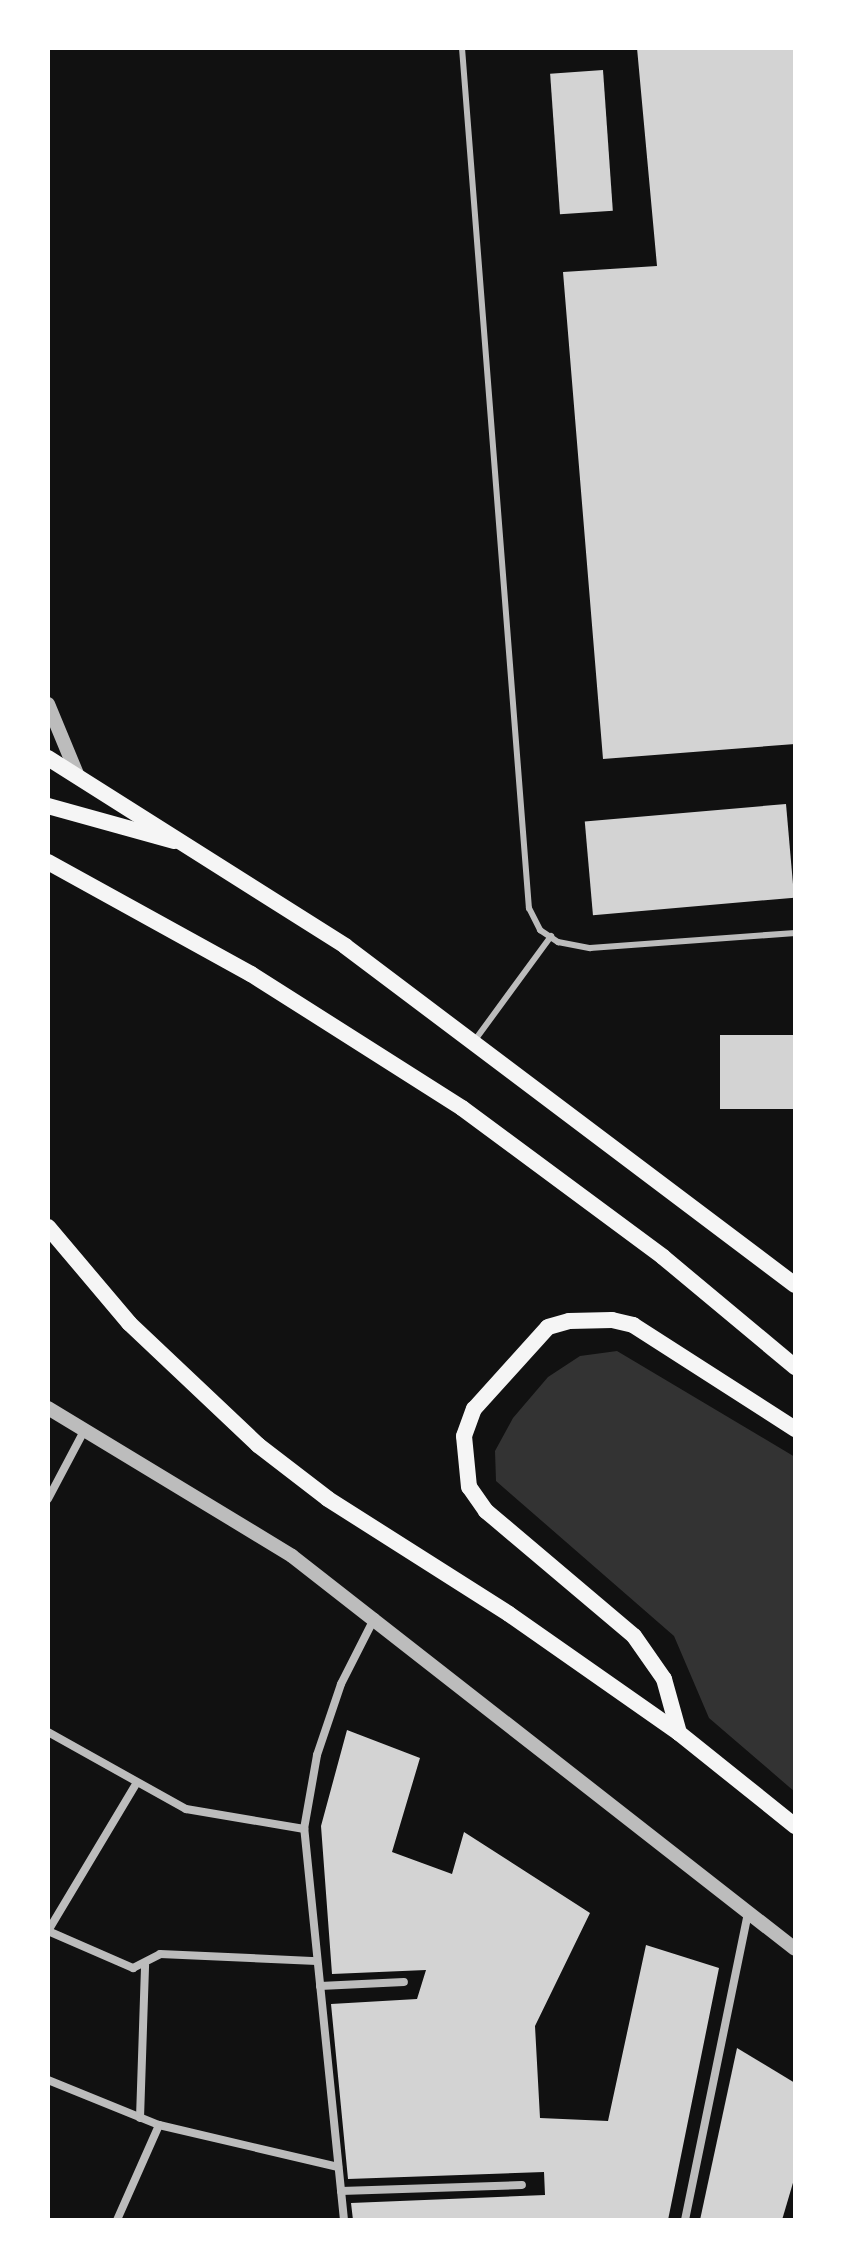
<!DOCTYPE html>
<html>
<head>
<meta charset="utf-8">
<style>
	body { margin:0 }
	#map { position:relative; width:843px; height:2268px; overflow:hidden; background:#111; font-family:"Titillium Web",sans-serif }
	div>[style] { position:absolute }
	.water>* { inset:0; background:#333 }
	.building>* { inset:0; background:#d3d3d3; transform-origin:0 0 }
	.service>* { height:6px; margin:-3px; padding:0 3px; transform-origin:3px; border-radius:3px; background:#bcbcbc }
	.minor>* { height:8px; margin:-4px; padding:0 4px; transform-origin:4px; border-radius:4px; background:#bcbcbc }
	.tertiary>* { height:14px; margin:-7px; padding:0 7px; transform-origin:7px; border-radius:7px; background:#bcbcbc }
	.secondary>* { height:16px; margin:-8px; padding:0 8px; transform-origin:8px; border-radius:8px; background:#f5f5f5 }
	span { translate:-50% -50%; white-space:nowrap; text-align:center; line-height:1.15; -webkit-text-stroke:7px #fff; paint-order:stroke }
	.frame { position:absolute; inset:0; border:50px solid #fff; pointer-events:none }
</style>
</head>
<body>
<div id="map">
	<div class="water">
		<i style="clip-path:polygon(617px 1351px,795px 1457px,795px 1792px,709px 1718px,674px 1636px,496px 1481px,495px 1451px,513px 1418px,548px 1377px,580px 1356px)"></i>
	</div>
	<div class="building">
		<i style="clip-path:polygon(637px 48px,795px 48px,795px 744px,603px 759px,563px 272px,657px 266px)"></i>
		<i style="left:603px;top:70px;width:141px;height:53px;rotate:86deg"></i>
		<i style="left:786px;top:804px;width:94px;height:202px;rotate:85deg"></i>
		<i style="left:795px;top:1035px;width:74px;height:75px;rotate:90deg"></i>
		<i style="clip-path:polygon(347px 1730px,420px 1758px,392px 1852px,452px 1874px,464px 1832px,590px 1913px,535px 2026px,540px 2118px,608px 2121px,646px 1945px,719px 1968px,668px 2220px,353px 2220px,351px 2203px,545px 2195px,544px 2172px,348px 2179px,331px 2004px,417px 1999px,426px 1970px,332px 1974px,321px 1826px)"></i>
		<i style="clip-path:polygon(737px 2048px,795px 2083px,795px 2176px,782px 2220px,700px 2220px)"></i>
	</div>
	<div class="service">
		<i style="left:462px;top:48px;width:863px;rotate:85.55deg"></i>
		<i style="left:529px;top:908px;width:25px;rotate:63deg"></i>
		<i style="left:540px;top:930px;width:22px;rotate:34deg"></i>
		<i style="left:558px;top:942px;width:33px;rotate:11deg"></i>
		<i style="left:590px;top:948px;width:206px;rotate:-4.2deg"></i>
		<i style="left:475px;top:1040px;width:129px;rotate:-53.8deg"></i>
	</div>
	<div class="minor">
		<i style="left:48px;top:1499px;width:79px;rotate:-62.1deg"></i>
		<i style="left:48px;top:1732px;width:158px;rotate:29.2deg"></i>
		<i style="left:186px;top:1809px;width:120px;rotate:9.6deg"></i>
		<i style="left:48px;top:1931px;width:93px;rotate:23.5deg"></i>
		<i style="left:133px;top:1968px;width:30px;rotate:-27deg"></i>
		<i style="left:160px;top:1954px;width:157px;rotate:2.6deg"></i>
		<i style="left:48px;top:1931px;width:171px;rotate:-59.1deg"></i>
		<i style="left:320px;top:1986px;width:84px;rotate:-2.7deg"></i>
		<i style="left:48px;top:2080px;width:120px;rotate:22.1deg"></i>
		<i style="left:159px;top:2125px;width:184px;rotate:13.2deg"></i>
		<i style="left:140px;top:2118px;width:153px;rotate:-88.1deg"></i>
		<i style="left:341px;top:2191px;width:181px;rotate:-1.9deg"></i>
		<i style="left:117px;top:2220px;width:104px;rotate:-66.1deg"></i>
		<i style="left:344px;top:2220px;width:393px;rotate:-95.8deg"></i>
		<i style="left:304px;top:1829px;width:75px;rotate:-80deg"></i>
		<i style="left:317px;top:1755px;width:75px;rotate:-71.3deg"></i>
		<i style="left:341px;top:1684px;width:75px;rotate:-63.1deg"></i>
		<i style="left:685px;top:2220px;width:313px;rotate:-78.4deg"></i>
	</div>
	<div class="tertiary">
		<i style="left:48px;top:704px;width:76px;rotate:67.5deg"></i>
		<i style="left:48px;top:1408px;width:285px;rotate:31.2deg"></i>
		<i style="left:292px;top:1556px;width:638px;rotate:38deg"></i>
	</div>
	<div class="secondary">
		<i style="left:48px;top:758px;width:352px;rotate:32.3deg"></i>
		<i style="left:345px;top:946px;width:563px;rotate:36.99deg"></i>
		<i style="left:48px;top:806px;width:131px;rotate:15.5deg"></i>
		<i style="left:48px;top:862px;width:232px;rotate:28.9deg"></i>
		<i style="left:251px;top:974px;width:250px;rotate:32.4deg"></i>
		<i style="left:462px;top:1108px;width:250px;rotate:36.5deg"></i>
		<i style="left:663px;top:1257px;width:172px;rotate:39.8deg"></i>
		<i style="left:48px;top:1227px;width:126px;rotate:49.8deg"></i>
		<i style="left:129px;top:1323px;width:178px;rotate:43.4deg"></i>
		<i style="left:258px;top:1445px;width:88px;rotate:37.6deg"></i>
		<i style="left:328px;top:1499px;width:214px;rotate:32.4deg"></i>
		<i style="left:509px;top:1614px;width:208px;rotate:35deg"></i>
		<i style="left:679px;top:1733px;width:149px;rotate:38.7deg"></i>
		<i style="left:679px;top:1733px;width:56px;rotate:-105.5deg"></i>
		<i style="left:664px;top:1679px;width:52px;rotate:-124.9deg"></i>
		<i style="left:634px;top:1636px;width:194px;rotate:-139.8deg"></i>
		<i style="left:486px;top:1511px;width:29px;rotate:-125deg"></i>
		<i style="left:469px;top:1487px;width:51px;rotate:-95.6deg"></i>
		<i style="left:464px;top:1436px;width:29px;rotate:-70deg"></i>
		<i style="left:474px;top:1409px;width:110px;rotate:-47.9deg"></i>
		<i style="left:548px;top:1327px;width:22px;rotate:-16deg"></i>
		<i style="left:569px;top:1321px;width:43px;rotate:-1.3deg"></i>
		<i style="left:612px;top:1320px;width:22px;rotate:13deg"></i>
		<i style="left:633px;top:1325px;width:193px;rotate:32.7deg"></i>
	</div>
	<div class="frame"></div>
</div>
</body>
</html>
